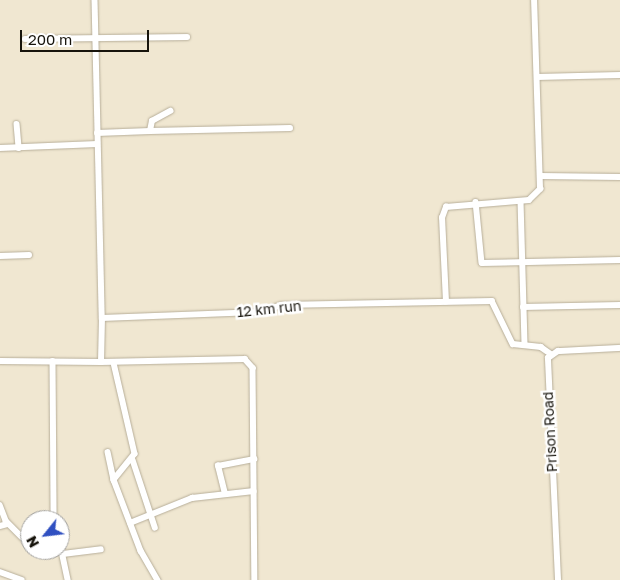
<!DOCTYPE html>
<html>
<head>
<meta charset="utf-8">
<style>
	body { margin:0 }
	#map { position:relative; width:620px; height:580px; overflow:hidden; background:#f0e7d1; font-family:"Golos Text",sans-serif }
	div>[style] { position:absolute }
	.roads { filter:drop-shadow(0 0 1px #b7ae99) drop-shadow(0 0 1px #b7ae99) }
	.minor>* { height:5.5px; margin:-2.75px; padding:0 2.75px; transform-origin:2.75px; border-radius:2.75px; background:#fff }
	span { translate:-50% -50%; white-space:nowrap; text-align:center; line-height:1.15; -webkit-text-stroke:5px #fff; paint-order:stroke }
	.street-label { font-size:14px; color:#17140c }
	.north { position:absolute; left:20px; top:510px; width:50px; height:50px; box-sizing:border-box; background:#fff; border:1px solid #a2a19e; border-radius:50%; rotate:241deg; font-size:14px; font-weight:700; line-height:20px; text-align:center; color:#17140c }
	.north::after { content:''; display:block; margin:auto; width:18px; height:22px; background:#3050c1; clip-path:polygon(50% 0,100% 100%,50% 72%,0 100%) }
	.scale { position:absolute; left:20px; top:30px; width:129px; height:22px; box-sizing:border-box; border:2px solid #17140c; border-top:0; padding-left:6px; font-size:15px; line-height:18px; white-space:nowrap; color:#17140c; -webkit-text-stroke:4px #fff; paint-order:stroke }
</style>
</head>
<body>
<div id="map">
	<div class="roads">
		<div class="minor">
			<i style="left:95px;top:0;width:318px;rotate:88.7deg"></i>
			<i style="left:25px;top:39px;width:162px;rotate:-0.7deg"></i>
			<i style="left:537px;top:77px;width:83px;rotate:-1.4deg"></i>
			<i style="left:17px;top:124px;width:24px;rotate:85deg"></i>
			<i style="left:150px;top:131px;width:140px;rotate:-1.2deg"></i>
			<i style="left:97px;top:133px;width:53px;rotate:-2.2deg"></i>
			<i style="left:150px;top:131px;width:10px;rotate:-79deg"></i>
			<i style="left:152px;top:121px;width:21px;rotate:-29deg"></i>
			<i style="left:0;top:148px;width:97px;rotate:-2.4deg"></i>
			<i style="left:540px;top:176px;width:80px;rotate:0.7deg"></i>
			<i style="left:521px;top:201px;width:144px;rotate:88.4deg"></i>
			<i style="left:476px;top:202px;width:61px;rotate:84.4deg"></i>
			<i style="left:482px;top:263px;width:138px;rotate:-1.2deg"></i>
			<i style="left:0;top:256px;width:29px;rotate:-2deg"></i>
			<i style="left:446px;top:302px;width:84px;rotate:-92.7deg"></i>
			<i style="left:442px;top:218px;width:12px;rotate:-70deg"></i>
			<i style="left:446px;top:207px;width:83px;rotate:-4.8deg"></i>
			<i style="left:529px;top:200px;width:16px;rotate:-45deg"></i>
			<i style="left:540px;top:189px;width:189px;rotate:-91.8deg"></i>
			<i style="left:523px;top:307px;width:97px;rotate:-1.2deg"></i>
			<i style="left:0;top:361px;width:101px;rotate:0.6deg"></i>
			<i style="left:101px;top:362px;width:44px;rotate:-88.7deg"></i>
			<i style="left:102px;top:318px;width:159px;rotate:-2.2deg"></i>
			<i style="left:261px;top:312px;width:21px;rotate:-19deg"></i>
			<i style="left:281px;top:305px;width:211px;rotate:-1.1deg"></i>
			<i style="left:492px;top:301px;width:48px;rotate:64deg"></i>
			<i style="left:513px;top:344px;width:28px;rotate:6deg"></i>
			<i style="left:541px;top:347px;width:12px;rotate:35deg"></i>
			<i style="left:53px;top:361px;width:159px;rotate:89.6deg"></i>
			<i style="left:101px;top:362px;width:144px;rotate:-1.2deg"></i>
			<i style="left:245px;top:359px;width:12px;rotate:48deg"></i>
			<i style="left:253px;top:368px;width:212px;rotate:89.5deg"></i>
			<i style="left:114px;top:363px;width:93px;rotate:77deg"></i>
			<i style="left:135px;top:454px;width:33px;rotate:129deg"></i>
			<i style="left:114px;top:480px;width:76px;rotate:69.2deg"></i>
			<i style="left:141px;top:551px;width:34px;rotate:60deg"></i>
			<i style="left:108px;top:452px;width:29px;rotate:78deg"></i>
			<i style="left:133px;top:460px;width:71px;rotate:71.8deg"></i>
			<i style="left:225px;top:494px;width:29px;rotate:-104deg"></i>
			<i style="left:218px;top:466px;width:37px;rotate:-11deg"></i>
			<i style="left:0;top:505px;width:17px;rotate:69deg"></i>
			<i style="left:6px;top:521px;width:34px;rotate:45deg"></i>
			<i style="left:130px;top:523px;width:67px;rotate:-22deg"></i>
			<i style="left:192px;top:498px;width:62px;rotate:-6.4deg"></i>
			<i style="left:0;top:526px;width:8px;rotate:-14deg"></i>
			<i style="left:60px;top:542px;width:39px;rotate:78deg"></i>
			<i style="left:63px;top:554px;width:38px;rotate:-7deg"></i>
			<i style="left:0;top:572px;width:23px;rotate:20deg"></i>
			<i style="left:558px;top:580px;width:222px;rotate:-92.6deg"></i>
			<i style="left:548px;top:358px;width:12px;rotate:-35deg"></i>
			<i style="left:558px;top:351px;width:62px;rotate:-2.8deg"></i>
		</div>
	</div>
	<div class="street-label">
		<span style="left:269px;top:309px;rotate:-6deg">12 km run</span>
		<span style="left:550px;top:432px;rotate:-93deg">Prison Road</span>
	</div>
	<div class="north">N</div>
	<div class="scale">200 m</div>
</div>
</body>
</html>
